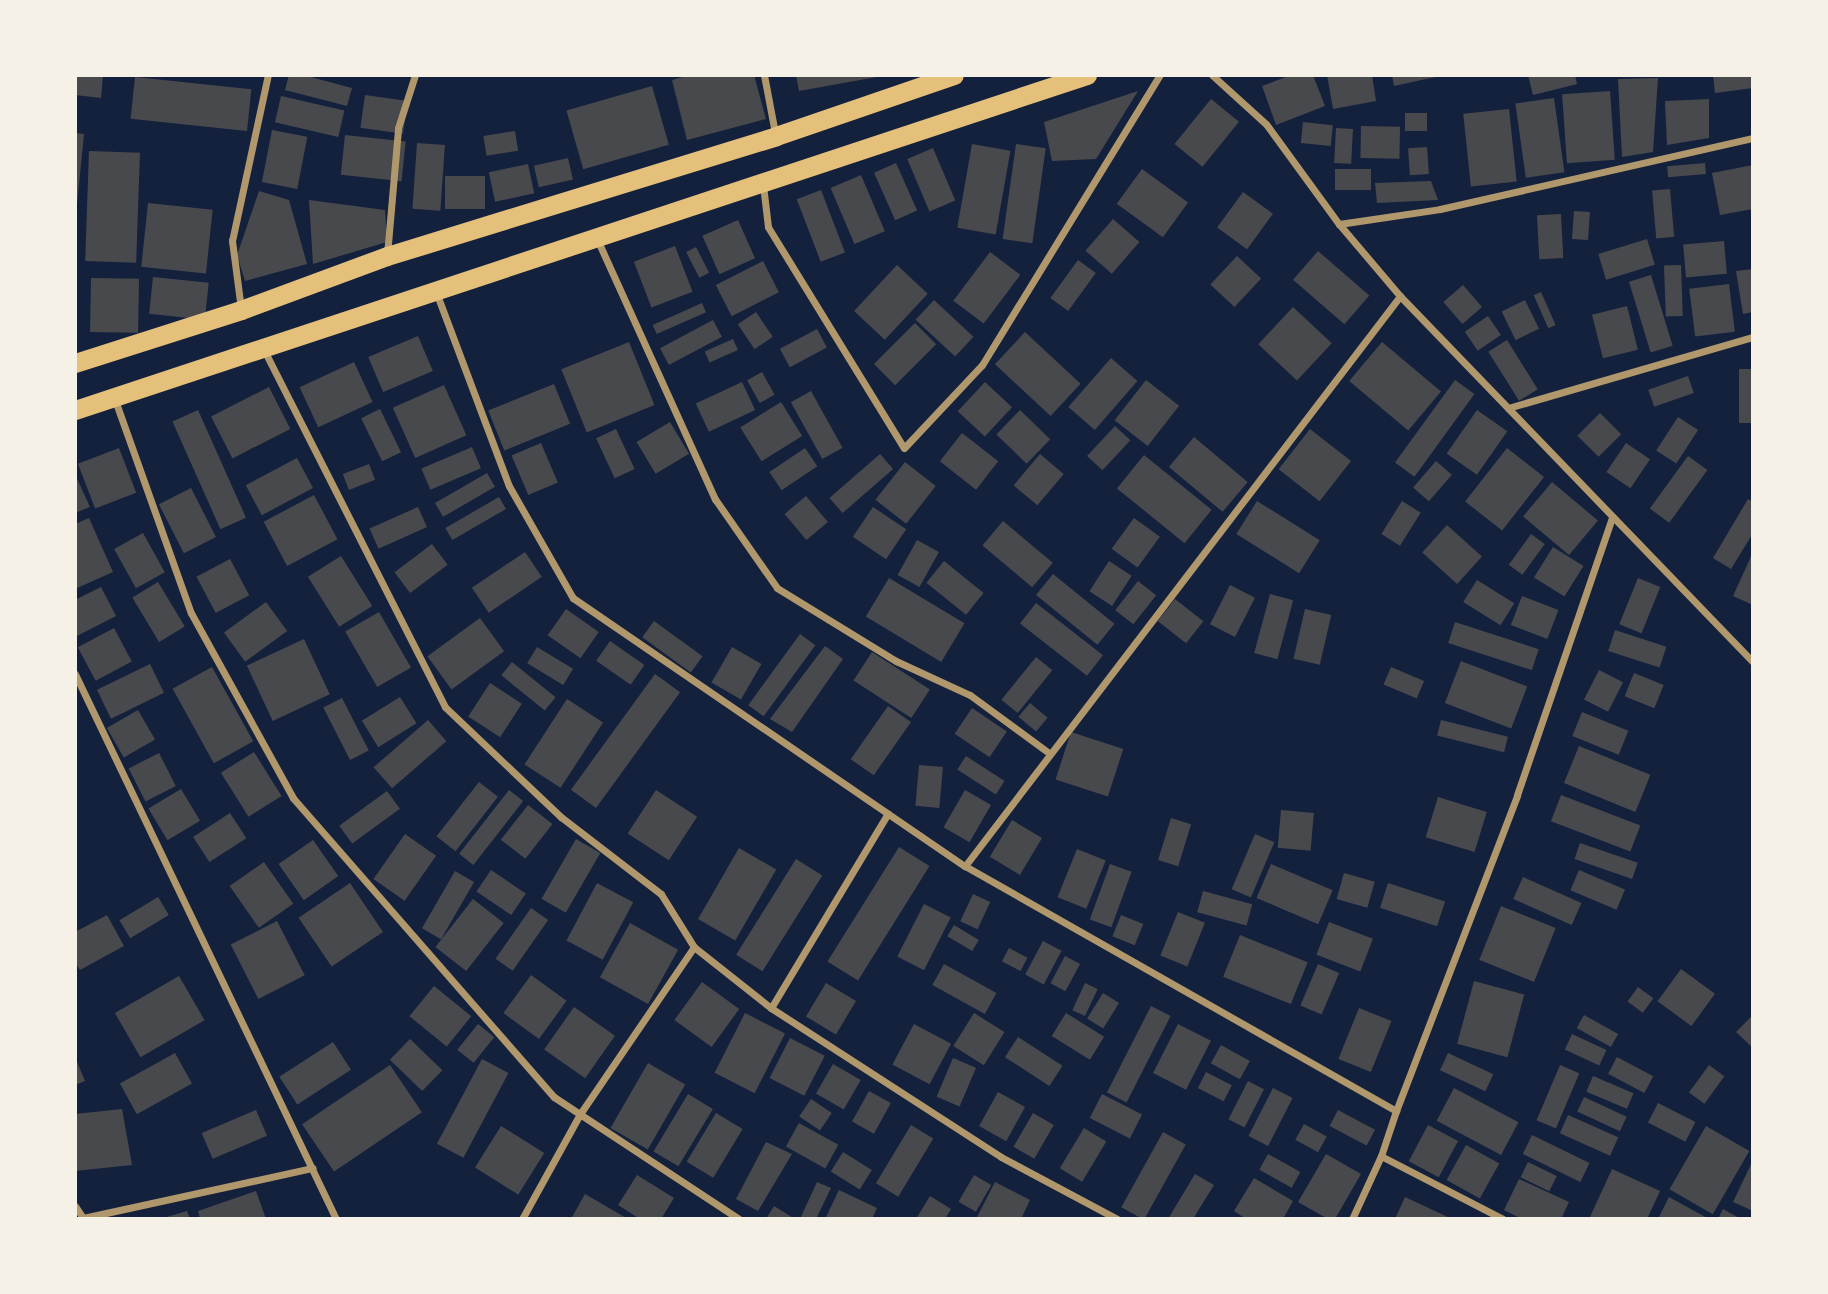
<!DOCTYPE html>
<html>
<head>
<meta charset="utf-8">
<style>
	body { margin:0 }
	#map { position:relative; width:1828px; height:1294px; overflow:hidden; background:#14213d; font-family:"Work Sans",sans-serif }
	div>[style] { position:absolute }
	.building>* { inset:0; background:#48494c; transform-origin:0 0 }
	.minor>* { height:7px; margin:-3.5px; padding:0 3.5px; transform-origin:3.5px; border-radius:3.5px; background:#b1986c }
	.trunk>* { height:19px; margin:-9.5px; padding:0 9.5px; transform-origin:9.5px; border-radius:9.5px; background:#e5c07b }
	span { translate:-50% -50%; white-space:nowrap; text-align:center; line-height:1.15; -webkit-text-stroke:5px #f6f1e7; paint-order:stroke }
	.frame { position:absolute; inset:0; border:77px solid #f6f1e7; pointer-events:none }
</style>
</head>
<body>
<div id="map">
	<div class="building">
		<i style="clip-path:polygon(75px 75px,103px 75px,101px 98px,75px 95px)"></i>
		<i style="clip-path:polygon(289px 75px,303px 75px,352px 88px,347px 106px,285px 90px)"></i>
		<i style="clip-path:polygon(689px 75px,754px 75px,766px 119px,687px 140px,672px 80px)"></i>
		<i style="clip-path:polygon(796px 75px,877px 75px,877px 77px,799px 91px)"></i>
		<i style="clip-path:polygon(1291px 75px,1313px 75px,1325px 106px,1276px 125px,1262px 86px)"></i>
		<i style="clip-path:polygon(1327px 75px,1372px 75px,1376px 101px,1333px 109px)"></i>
		<i style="clip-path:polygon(1392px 75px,1440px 75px,1440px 76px,1394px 86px)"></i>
		<i style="clip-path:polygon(1528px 75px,1575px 75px,1577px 84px,1533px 95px)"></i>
		<i style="clip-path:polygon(1713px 75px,1753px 75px,1753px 88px,1715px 93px)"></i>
		<i style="left:135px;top:77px;width:117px;height:42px;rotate:6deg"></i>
		<i style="clip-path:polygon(1658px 78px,1653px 152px,1622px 157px,1618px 79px)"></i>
		<i style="left:652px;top:86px;width:61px;height:89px;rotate:74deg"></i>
		<i style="clip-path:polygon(1138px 91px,1096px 159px,1052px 161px,1044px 122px)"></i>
		<i style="left:1610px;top:91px;width:69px;height:48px;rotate:86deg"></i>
		<i style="left:365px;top:95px;width:43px;height:33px;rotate:8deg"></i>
		<i style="left:281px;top:96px;width:65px;height:27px;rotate:13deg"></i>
		<i style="left:1554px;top:98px;width:75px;height:39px;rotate:82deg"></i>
		<i style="left:1211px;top:99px;width:36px;height:58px;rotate:39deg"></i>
		<i style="clip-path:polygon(1709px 99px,1709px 138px,1667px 145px,1665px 101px)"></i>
		<i style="left:1509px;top:109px;width:73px;height:46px;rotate:84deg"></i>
		<i style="left:1427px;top:113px;width:18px;height:22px;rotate:90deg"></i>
		<i style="left:1303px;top:122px;width:30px;height:21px;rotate:6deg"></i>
		<i style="left:1361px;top:126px;width:39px;height:32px;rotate:1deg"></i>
		<i style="left:1336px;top:128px;width:17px;height:35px;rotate:3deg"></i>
		<i style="left:272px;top:130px;width:36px;height:53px;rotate:11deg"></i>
		<i style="left:515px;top:131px;width:20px;height:32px;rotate:81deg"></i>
		<i style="clip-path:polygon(75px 133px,84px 134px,77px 204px,75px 204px)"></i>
		<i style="left:345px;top:135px;width:61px;height:40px;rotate:6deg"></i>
		<i style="left:417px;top:143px;width:28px;height:66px;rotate:4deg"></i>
		<i style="left:972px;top:144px;width:39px;height:85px;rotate:10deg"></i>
		<i style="left:1016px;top:144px;width:30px;height:96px;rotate:8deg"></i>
		<i style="left:1427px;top:147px;width:27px;height:19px;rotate:86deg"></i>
		<i style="left:933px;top:148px;width:57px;height:28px;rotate:67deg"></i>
		<i style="left:89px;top:151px;width:51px;height:110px;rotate:2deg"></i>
		<i style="left:568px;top:158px;width:22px;height:35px;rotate:77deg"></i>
		<i style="left:896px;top:163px;width:52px;height:24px;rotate:66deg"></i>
		<i style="left:1705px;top:163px;width:11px;height:38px;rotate:85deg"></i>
		<i style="left:528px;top:164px;width:30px;height:40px;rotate:78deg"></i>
		<i style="clip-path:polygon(1753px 165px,1753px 209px,1720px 215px,1712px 173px)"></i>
		<i style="left:1142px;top:169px;width:57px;height:43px;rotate:36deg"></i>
		<i style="left:1335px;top:169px;width:36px;height:21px"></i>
		<i style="left:861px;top:175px;width:61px;height:33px;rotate:67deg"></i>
		<i style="left:445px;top:176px;width:40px;height:33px"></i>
		<i style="clip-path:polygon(1431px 181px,1438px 200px,1377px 203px,1375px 183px)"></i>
		<i style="left:1670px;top:189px;width:48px;height:18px;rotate:85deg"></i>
		<i style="left:821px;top:190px;width:67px;height:26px;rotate:69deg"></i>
		<i style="clip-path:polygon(259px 191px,289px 200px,307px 264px,245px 281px,237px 255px)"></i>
		<i style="left:1243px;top:192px;width:37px;height:44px;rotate:36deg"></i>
		<i style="clip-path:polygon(309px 200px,385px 210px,387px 242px,313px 264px)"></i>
		<i style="left:148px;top:203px;width:65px;height:64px;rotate:6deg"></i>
		<i style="left:1574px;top:211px;width:16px;height:28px;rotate:4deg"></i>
		<i style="left:1561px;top:214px;width:44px;height:24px;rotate:87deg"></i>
		<i style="left:1113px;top:219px;width:35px;height:42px;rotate:41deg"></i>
		<i style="left:738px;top:220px;width:42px;height:39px;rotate:66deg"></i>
		<i style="left:1647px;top:239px;width:27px;height:51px;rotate:73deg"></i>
		<i style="left:1724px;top:241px;width:33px;height:41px;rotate:85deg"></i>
		<i style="left:675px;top:246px;width:49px;height:44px;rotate:69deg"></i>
		<i style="left:696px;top:247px;width:29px;height:11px;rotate:63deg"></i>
		<i style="left:1318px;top:251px;width:68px;height:38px;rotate:41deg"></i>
		<i style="left:990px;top:252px;width:38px;height:61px;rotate:37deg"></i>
		<i style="left:1237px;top:256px;width:33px;height:39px;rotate:43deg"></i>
		<i style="left:1078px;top:260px;width:22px;height:47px;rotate:36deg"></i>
		<i style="left:763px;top:261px;width:35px;height:53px;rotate:63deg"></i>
		<i style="left:897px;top:265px;width:42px;height:63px;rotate:43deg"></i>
		<i style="left:1681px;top:265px;width:51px;height:17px;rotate:88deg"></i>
		<i style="clip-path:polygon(1753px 269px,1753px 312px,1743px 314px,1736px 271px)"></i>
		<i style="left:1651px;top:275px;width:74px;height:23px;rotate:73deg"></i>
		<i style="left:153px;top:277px;width:56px;height:37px;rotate:6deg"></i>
		<i style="left:91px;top:278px;width:48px;height:54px;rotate:1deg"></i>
		<i style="left:1729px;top:284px;width:48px;height:40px;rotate:83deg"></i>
		<i style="left:1463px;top:285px;width:29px;height:26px;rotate:49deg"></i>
		<i style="left:1541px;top:292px;width:36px;height:8px;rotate:66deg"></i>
		<i style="left:934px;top:300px;width:54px;height:27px;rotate:43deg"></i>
		<i style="left:1525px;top:300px;width:32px;height:26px;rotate:64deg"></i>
		<i style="left:702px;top:303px;width:10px;height:54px;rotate:66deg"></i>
		<i style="left:1627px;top:306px;width:45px;height:36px;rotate:76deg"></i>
		<i style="left:1293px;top:307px;width:53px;height:51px;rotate:43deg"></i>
		<i style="left:756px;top:312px;width:30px;height:22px;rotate:56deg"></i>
		<i style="left:1488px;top:316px;width:23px;height:28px;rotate:56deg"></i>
		<i style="left:713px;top:320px;width:19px;height:60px;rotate:62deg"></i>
		<i style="left:915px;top:323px;width:30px;height:58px;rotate:45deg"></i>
		<i style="left:817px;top:329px;width:21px;height:42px;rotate:62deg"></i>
		<i style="left:1025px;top:332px;width:76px;height:44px;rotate:43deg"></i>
		<i style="left:418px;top:336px;width:38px;height:54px;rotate:67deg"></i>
		<i style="left:733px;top:339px;width:12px;height:31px;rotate:66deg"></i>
		<i style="left:1507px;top:340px;width:58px;height:22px;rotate:58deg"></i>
		<i style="left:629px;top:342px;width:68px;height:73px;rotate:68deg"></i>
		<i style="left:1382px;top:342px;width:77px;height:51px;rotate:40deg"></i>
		<i style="left:1111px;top:358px;width:35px;height:65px;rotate:41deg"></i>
		<i style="left:354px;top:362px;width:44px;height:60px;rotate:65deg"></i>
		<i style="left:1739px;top:369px;width:14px;height:54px"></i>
		<i style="left:762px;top:372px;width:26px;height:17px;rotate:61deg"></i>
		<i style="left:1688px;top:376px;width:18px;height:42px;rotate:71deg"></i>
		<i style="left:1146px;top:380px;width:42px;height:51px;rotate:38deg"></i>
		<i style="left:1455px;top:380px;width:24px;height:102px;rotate:36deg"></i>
		<i style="left:742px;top:382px;width:31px;height:51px;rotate:65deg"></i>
		<i style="left:985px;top:382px;width:37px;height:40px;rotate:43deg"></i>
		<i style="left:554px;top:384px;width:43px;height:71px;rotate:68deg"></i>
		<i style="left:444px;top:385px;width:55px;height:56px;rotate:66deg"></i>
		<i style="left:269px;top:387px;width:47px;height:65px;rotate:63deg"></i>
		<i style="left:811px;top:391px;width:65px;height:23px;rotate:61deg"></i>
		<i style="left:781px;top:402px;width:40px;height:48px;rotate:58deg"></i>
		<i style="left:380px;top:409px;width:48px;height:21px;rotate:64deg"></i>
		<i style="left:198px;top:410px;width:118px;height:28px;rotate:66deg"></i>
		<i style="left:1020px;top:410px;width:42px;height:34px;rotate:44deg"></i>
		<i style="left:1477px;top:410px;width:37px;height:53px;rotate:35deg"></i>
		<i style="left:1600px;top:413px;width:30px;height:32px;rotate:45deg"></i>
		<i style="left:1678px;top:417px;width:24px;height:40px;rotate:33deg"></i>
		<i style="left:670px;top:422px;width:37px;height:39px;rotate:59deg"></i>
		<i style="left:1115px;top:426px;width:21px;height:41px;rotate:43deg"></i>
		<i style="left:616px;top:429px;width:44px;height:22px;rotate:65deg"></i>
		<i style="left:1310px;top:429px;width:52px;height:51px;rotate:38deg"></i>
		<i style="left:962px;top:433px;width:46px;height:36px;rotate:38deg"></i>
		<i style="left:1194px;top:437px;width:70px;height:39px;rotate:40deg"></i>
		<i style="left:541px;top:443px;width:43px;height:32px;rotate:67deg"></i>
		<i style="left:1626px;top:443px;width:29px;height:35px;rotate:34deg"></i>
		<i style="left:472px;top:447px;width:23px;height:55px;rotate:67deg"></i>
		<i style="left:119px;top:448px;width:48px;height:44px;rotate:69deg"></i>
		<i style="left:805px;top:448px;width:22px;height:43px;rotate:56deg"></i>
		<i style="left:1507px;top:448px;width:47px;height:68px;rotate:38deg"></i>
		<i style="left:880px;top:454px;width:20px;height:67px;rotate:49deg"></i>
		<i style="left:1040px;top:454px;width:31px;height:41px;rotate:40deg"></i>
		<i style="left:1144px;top:455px;width:87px;height:43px;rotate:39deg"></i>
		<i style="left:1688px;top:456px;width:24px;height:65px;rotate:36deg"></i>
		<i style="left:297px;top:458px;width:34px;height:58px;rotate:62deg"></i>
		<i style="left:1436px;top:461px;width:21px;height:35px;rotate:41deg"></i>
		<i style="left:905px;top:462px;width:39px;height:48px;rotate:38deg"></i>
		<i style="left:369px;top:464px;width:17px;height:28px;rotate:69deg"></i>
		<i style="left:487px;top:473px;width:16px;height:60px;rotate:60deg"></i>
		<i style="clip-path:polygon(75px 474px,90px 507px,75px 513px)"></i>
		<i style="left:1552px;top:482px;width:60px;height:45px;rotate:40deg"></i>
		<i style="left:191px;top:488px;width:55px;height:36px;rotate:63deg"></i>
		<i style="left:314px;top:495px;width:50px;height:57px;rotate:62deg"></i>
		<i style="left:806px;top:496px;width:34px;height:28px;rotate:50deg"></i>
		<i style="left:499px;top:497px;width:14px;height:62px;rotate:60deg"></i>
		<i style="clip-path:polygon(1748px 499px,1753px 502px,1753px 533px,1731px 569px,1713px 558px)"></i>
		<i style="left:1257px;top:501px;width:74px;height:39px;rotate:32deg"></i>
		<i style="left:1402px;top:501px;width:22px;height:39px;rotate:32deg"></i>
		<i style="left:418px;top:507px;width:22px;height:53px;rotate:66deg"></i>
		<i style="left:873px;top:507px;width:40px;height:36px;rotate:34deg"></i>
		<i style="clip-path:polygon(89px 518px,113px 572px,75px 589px,75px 524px)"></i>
		<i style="left:1134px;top:518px;width:32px;height:38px;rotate:36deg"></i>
		<i style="left:1003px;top:521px;width:65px;height:32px;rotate:40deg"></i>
		<i style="left:1447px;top:525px;width:47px;height:37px;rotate:42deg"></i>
		<i style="left:143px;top:533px;width:45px;height:33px;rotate:61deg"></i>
		<i style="left:1531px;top:534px;width:17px;height:38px;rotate:36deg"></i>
		<i style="left:917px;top:540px;width:25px;height:40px;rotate:29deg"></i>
		<i style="left:432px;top:544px;width:26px;height:47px;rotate:53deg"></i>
		<i style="left:1553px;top:547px;width:36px;height:36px;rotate:32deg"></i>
		<i style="left:525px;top:552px;width:30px;height:64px;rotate:56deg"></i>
		<i style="clip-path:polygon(1753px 552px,1753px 605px,1733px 596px)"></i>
		<i style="left:341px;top:556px;width:59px;height:39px;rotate:58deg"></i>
		<i style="left:230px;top:559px;width:41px;height:38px;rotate:62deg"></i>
		<i style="left:944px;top:561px;width:51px;height:28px;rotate:39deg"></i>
		<i style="left:1109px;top:561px;width:27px;height:36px;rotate:33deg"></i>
		<i style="left:1053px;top:574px;width:79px;height:27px;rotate:39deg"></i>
		<i style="left:889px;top:578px;width:88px;height:45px;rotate:31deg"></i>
		<i style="left:1638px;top:578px;width:24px;height:50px;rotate:22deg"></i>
		<i style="left:1477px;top:580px;width:44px;height:26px;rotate:32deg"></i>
		<i style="left:1138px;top:581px;width:23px;height:37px;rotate:38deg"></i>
		<i style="left:158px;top:582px;width:52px;height:30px;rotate:59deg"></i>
		<i style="left:1230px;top:585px;width:28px;height:44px;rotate:27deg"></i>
		<i style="clip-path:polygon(101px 587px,116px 616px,75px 637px,75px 600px)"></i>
		<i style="left:1270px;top:594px;width:24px;height:61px;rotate:15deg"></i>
		<i style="left:1522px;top:596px;width:39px;height:31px;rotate:21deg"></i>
		<i style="left:1175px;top:599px;width:36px;height:28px;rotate:38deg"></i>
		<i style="left:266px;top:602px;width:36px;height:52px;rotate:54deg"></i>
		<i style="left:1036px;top:603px;width:85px;height:26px;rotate:38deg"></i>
		<i style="left:566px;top:609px;width:40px;height:32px;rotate:35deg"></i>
		<i style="left:1305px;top:609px;width:27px;height:51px;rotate:13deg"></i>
		<i style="left:379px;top:612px;width:64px;height:39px;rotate:60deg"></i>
		<i style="left:480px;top:618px;width:41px;height:65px;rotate:54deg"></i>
		<i style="left:654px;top:621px;width:60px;height:20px;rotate:36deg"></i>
		<i style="left:1455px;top:622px;width:88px;height:22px;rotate:18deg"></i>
		<i style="left:114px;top:628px;width:38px;height:41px;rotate:62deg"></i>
		<i style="left:1615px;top:630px;width:54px;height:22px;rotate:18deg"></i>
		<i style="left:800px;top:634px;width:19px;height:88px;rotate:36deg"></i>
		<i style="left:304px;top:639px;width:61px;height:63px;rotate:65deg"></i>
		<i style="left:610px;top:641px;width:42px;height:24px;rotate:35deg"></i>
		<i style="clip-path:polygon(825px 646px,843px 659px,792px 732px,770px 719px)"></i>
		<i style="left:537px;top:647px;width:42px;height:19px;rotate:31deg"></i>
		<i style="left:732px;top:647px;width:34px;height:41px;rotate:30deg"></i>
		<i style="left:872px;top:652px;width:69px;height:34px;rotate:33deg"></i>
		<i style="left:1036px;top:657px;width:21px;height:55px;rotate:39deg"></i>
		<i style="left:1461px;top:661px;width:71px;height:45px;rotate:21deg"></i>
		<i style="left:512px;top:662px;width:56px;height:17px;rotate:39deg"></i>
		<i style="left:150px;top:664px;width:32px;height:59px;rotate:64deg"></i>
		<i style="left:212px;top:667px;width:85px;height:45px;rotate:61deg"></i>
		<i style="left:1391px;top:667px;width:36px;height:19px;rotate:23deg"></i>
		<i style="left:1599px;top:670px;width:27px;height:33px;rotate:27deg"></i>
		<i style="left:1634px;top:673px;width:32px;height:25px;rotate:22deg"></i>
		<i style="left:655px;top:674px;width:31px;height:143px;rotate:36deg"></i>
		<i style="left:490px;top:683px;width:38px;height:40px;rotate:33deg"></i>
		<i style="left:400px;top:697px;width:31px;height:45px;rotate:58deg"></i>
		<i style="left:342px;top:698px;width:59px;height:21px;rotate:63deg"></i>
		<i style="left:567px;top:699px;width:43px;height:78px;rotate:33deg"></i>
		<i style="left:1030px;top:703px;width:23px;height:18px;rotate:40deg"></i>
		<i style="left:888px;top:706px;width:28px;height:65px;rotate:35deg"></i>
		<i style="left:972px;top:708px;width:42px;height:31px;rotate:34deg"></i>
		<i style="left:138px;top:710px;width:34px;height:36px;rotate:60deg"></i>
		<i style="left:1582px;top:712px;width:50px;height:26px;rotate:22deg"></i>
		<i style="left:428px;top:720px;width:28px;height:72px;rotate:49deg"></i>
		<i style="left:1441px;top:720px;width:69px;height:16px;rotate:14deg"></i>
		<i style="left:1071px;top:732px;width:55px;height:50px;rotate:18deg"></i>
		<i style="left:1579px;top:746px;width:77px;height:40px;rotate:22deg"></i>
		<i style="left:254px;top:752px;width:52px;height:39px;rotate:58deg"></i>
		<i style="left:159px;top:753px;width:37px;height:34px;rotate:63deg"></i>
		<i style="left:966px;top:756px;width:46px;height:16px;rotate:33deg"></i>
		<i style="left:919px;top:765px;width:24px;height:41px;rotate:5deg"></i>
		<i style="left:479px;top:782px;width:24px;height:69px;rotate:38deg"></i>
		<i style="left:181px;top:789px;width:37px;height:38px;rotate:59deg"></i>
		<i style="left:509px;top:790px;width:18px;height:81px;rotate:38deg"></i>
		<i style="left:656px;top:790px;width:49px;height:52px;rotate:33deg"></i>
		<i style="left:965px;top:790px;width:30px;height:43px;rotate:30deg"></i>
		<i style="left:387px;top:791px;width:22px;height:59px;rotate:54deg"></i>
		<i style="left:1561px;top:795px;width:85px;height:28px;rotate:21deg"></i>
		<i style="left:1438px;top:797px;width:51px;height:42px;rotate:17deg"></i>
		<i style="left:528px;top:805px;width:31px;height:44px;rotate:38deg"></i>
		<i style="left:1281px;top:810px;width:33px;height:38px;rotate:5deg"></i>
		<i style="left:230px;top:813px;width:30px;height:44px;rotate:57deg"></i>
		<i style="left:1171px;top:818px;width:21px;height:44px;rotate:17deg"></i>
		<i style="left:1012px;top:820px;width:35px;height:43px;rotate:31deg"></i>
		<i style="left:405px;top:834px;width:38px;height:55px;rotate:35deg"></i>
		<i style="left:1255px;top:834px;width:21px;height:60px;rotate:23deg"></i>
		<i style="left:576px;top:839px;width:28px;height:69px;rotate:30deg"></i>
		<i style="left:313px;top:840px;width:44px;height:42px;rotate:55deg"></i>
		<i style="left:1580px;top:843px;width:61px;height:17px;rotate:19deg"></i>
		<i style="left:899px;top:847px;width:36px;height:135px;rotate:32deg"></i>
		<i style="left:739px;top:848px;width:43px;height:82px;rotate:30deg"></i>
		<i style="left:1077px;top:849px;width:31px;height:52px;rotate:22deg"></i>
		<i style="left:796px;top:859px;width:31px;height:113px;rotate:32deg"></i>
		<i style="left:264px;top:862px;width:51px;height:42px;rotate:55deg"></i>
		<i style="left:1110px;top:864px;width:23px;height:59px;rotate:20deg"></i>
		<i style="left:1271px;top:864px;width:67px;height:37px;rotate:23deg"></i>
		<i style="left:491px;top:870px;width:42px;height:26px;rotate:34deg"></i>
		<i style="left:1579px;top:870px;width:50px;height:22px;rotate:23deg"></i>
		<i style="left:455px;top:871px;width:22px;height:66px;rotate:30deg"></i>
		<i style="left:1344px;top:873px;width:32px;height:27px;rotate:16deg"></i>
		<i style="left:1523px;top:877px;width:64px;height:24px;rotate:24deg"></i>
		<i style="left:350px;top:883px;width:59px;height:62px;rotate:56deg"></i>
		<i style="left:597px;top:883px;width:41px;height:65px;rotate:28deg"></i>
		<i style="left:1388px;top:883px;width:60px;height:26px;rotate:18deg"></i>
		<i style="left:1203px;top:891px;width:51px;height:22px;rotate:15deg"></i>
		<i style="left:973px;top:894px;width:19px;height:30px;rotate:25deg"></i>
		<i style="left:158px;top:897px;width:21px;height:45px;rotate:59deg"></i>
		<i style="left:473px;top:899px;width:39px;height:61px;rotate:38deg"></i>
		<i style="left:924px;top:904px;width:30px;height:59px;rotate:27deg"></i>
		<i style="left:1501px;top:906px;width:59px;height:58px;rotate:22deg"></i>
		<i style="left:531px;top:908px;width:21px;height:62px;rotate:35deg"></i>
		<i style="left:1178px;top:912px;width:29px;height:47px;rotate:22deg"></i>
		<i style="clip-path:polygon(107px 915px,124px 946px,80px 970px,75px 962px,75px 932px)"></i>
		<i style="left:1121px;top:915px;width:24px;height:23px;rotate:22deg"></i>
		<i style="left:277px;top:921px;width:61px;height:52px;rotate:63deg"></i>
		<i style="left:1329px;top:922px;width:47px;height:35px;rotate:21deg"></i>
		<i style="left:630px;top:923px;width:55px;height:62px;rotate:29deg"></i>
		<i style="left:954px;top:925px;width:29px;height:13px;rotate:31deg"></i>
		<i style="left:1240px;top:935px;width:73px;height:45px;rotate:22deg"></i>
		<i style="left:1043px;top:941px;width:21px;height:38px;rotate:28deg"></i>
		<i style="left:1009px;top:948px;width:21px;height:15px;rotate:28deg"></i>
		<i style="left:1065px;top:956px;width:17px;height:31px;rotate:28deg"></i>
		<i style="left:944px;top:964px;width:60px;height:24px;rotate:29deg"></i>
		<i style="left:1318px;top:964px;width:23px;height:45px;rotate:23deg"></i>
		<i style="left:1681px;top:969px;width:42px;height:40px;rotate:36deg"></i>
		<i style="left:531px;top:975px;width:44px;height:47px;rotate:36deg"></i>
		<i style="left:179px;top:976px;width:51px;height:74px;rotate:60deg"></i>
		<i style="left:1474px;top:981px;width:52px;height:65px;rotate:15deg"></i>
		<i style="left:702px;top:982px;width:46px;height:47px;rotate:36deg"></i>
		<i style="left:826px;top:983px;width:35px;height:39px;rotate:31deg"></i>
		<i style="left:1085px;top:983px;width:14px;height:30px;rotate:25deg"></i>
		<i style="left:434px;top:986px;width:48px;height:39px;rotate:39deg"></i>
		<i style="left:1638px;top:987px;width:19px;height:18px;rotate:36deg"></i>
		<i style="left:1103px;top:993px;width:19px;height:30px;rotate:32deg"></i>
		<i style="left:1151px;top:1006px;width:22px;height:97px;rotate:27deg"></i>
		<i style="left:574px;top:1007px;width:50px;height:52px;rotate:35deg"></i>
		<i style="left:1359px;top:1008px;width:35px;height:55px;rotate:22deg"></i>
		<i style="left:745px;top:1013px;width:45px;height:67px;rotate:27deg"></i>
		<i style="left:974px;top:1013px;width:36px;height:39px;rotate:32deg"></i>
		<i style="left:1066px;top:1013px;width:45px;height:27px;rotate:32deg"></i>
		<i style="left:1584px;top:1015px;width:39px;height:15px;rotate:29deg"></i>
		<i style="clip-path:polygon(1753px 1015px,1753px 1048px,1736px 1032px)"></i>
		<i style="left:478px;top:1024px;width:21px;height:33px;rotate:39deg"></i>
		<i style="left:914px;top:1024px;width:42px;height:46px;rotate:28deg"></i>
		<i style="left:1178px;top:1024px;width:37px;height:55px;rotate:27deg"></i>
		<i style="left:1572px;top:1034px;width:38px;height:17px;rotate:25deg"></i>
		<i style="left:1018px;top:1037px;width:53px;height:24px;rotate:33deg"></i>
		<i style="left:790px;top:1038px;width:39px;height:45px;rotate:27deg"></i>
		<i style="left:410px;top:1039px;width:45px;height:29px;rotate:44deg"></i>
		<i style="left:333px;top:1042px;width:33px;height:64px;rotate:57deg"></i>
		<i style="left:1221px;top:1045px;width:33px;height:21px;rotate:29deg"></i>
		<i style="left:175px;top:1053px;width:35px;height:63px;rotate:61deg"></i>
		<i style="left:1448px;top:1053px;width:50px;height:19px;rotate:25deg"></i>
		<i style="clip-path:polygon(75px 1057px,85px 1081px,75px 1085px)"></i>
		<i style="left:1617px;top:1057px;width:41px;height:19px;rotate:28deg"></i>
		<i style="left:953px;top:1058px;width:25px;height:42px;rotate:23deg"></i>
		<i style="left:482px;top:1059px;width:30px;height:96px;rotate:28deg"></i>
		<i style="left:648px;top:1063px;width:43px;height:75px;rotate:30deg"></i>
		<i style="left:833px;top:1064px;width:32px;height:34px;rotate:30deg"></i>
		<i style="left:390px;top:1065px;width:57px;height:106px;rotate:56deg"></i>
		<i style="left:1560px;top:1065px;width:21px;height:60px;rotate:23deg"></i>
		<i style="left:1709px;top:1065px;width:19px;height:34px;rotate:36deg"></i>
		<i style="left:1206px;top:1072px;width:29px;height:18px;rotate:27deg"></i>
		<i style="left:1593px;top:1076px;width:44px;height:17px;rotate:23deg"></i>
		<i style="left:1248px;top:1081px;width:18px;height:43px;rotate:27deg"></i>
		<i style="left:1273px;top:1088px;width:22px;height:54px;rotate:27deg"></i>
		<i style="left:1454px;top:1088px;width:73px;height:37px;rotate:28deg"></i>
		<i style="left:869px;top:1091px;width:25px;height:35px;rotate:29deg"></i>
		<i style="left:998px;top:1092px;width:31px;height:39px;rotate:29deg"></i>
		<i style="left:688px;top:1094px;width:29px;height:67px;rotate:31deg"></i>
		<i style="left:1102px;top:1094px;width:45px;height:27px;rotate:27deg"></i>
		<i style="left:1584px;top:1097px;width:47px;height:16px;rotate:25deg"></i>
		<i style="left:811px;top:1099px;width:25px;height:21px;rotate:34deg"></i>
		<i style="left:1658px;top:1103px;width:42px;height:22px;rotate:27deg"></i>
		<i style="clip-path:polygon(122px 1109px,132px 1165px,75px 1171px,75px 1114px)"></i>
		<i style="left:256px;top:1110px;width:28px;height:59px;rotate:67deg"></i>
		<i style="left:1338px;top:1110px;width:42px;height:18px;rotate:28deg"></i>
		<i style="left:716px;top:1113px;width:31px;height:57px;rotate:31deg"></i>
		<i style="left:1033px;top:1113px;width:24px;height:39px;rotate:30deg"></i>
		<i style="left:1568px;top:1115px;width:55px;height:20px;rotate:24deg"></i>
		<i style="left:799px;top:1123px;width:45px;height:27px;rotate:29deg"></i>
		<i style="left:1304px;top:1124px;width:26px;height:18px;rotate:29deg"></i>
		<i style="left:911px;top:1125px;width:26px;height:68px;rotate:31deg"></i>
		<i style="left:1428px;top:1125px;width:34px;height:41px;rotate:28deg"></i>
		<i style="left:501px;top:1126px;width:51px;height:49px;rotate:32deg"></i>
		<i style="left:1706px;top:1126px;width:50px;height:73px;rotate:30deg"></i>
		<i style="left:1084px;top:1128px;width:26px;height:47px;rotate:31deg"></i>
		<i style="left:1163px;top:1132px;width:26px;height:86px;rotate:29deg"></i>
		<i style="left:1532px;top:1135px;width:64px;height:21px;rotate:26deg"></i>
		<i style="clip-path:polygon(766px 1142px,792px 1154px,758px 1211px,736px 1199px)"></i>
		<i style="left:1466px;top:1145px;width:38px;height:40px;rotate:29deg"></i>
		<i style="left:843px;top:1152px;width:34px;height:23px;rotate:32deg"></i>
		<i style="left:1268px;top:1154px;width:37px;height:18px;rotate:29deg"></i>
		<i style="clip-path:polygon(1326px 1154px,1361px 1174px,1335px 1219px,1328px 1219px,1298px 1202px)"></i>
		<i style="clip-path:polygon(1753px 1160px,1753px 1211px,1733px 1202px)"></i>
		<i style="left:1528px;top:1162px;width:32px;height:17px;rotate:26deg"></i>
		<i style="clip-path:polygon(1612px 1169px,1660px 1191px,1647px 1219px,1589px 1219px)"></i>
		<i style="clip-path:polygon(1195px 1174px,1214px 1185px,1193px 1219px,1168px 1219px)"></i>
		<i style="clip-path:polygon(637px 1175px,674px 1198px,661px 1219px,640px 1219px,618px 1205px)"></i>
		<i style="left:974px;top:1175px;width:20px;height:31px;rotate:30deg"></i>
		<i style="clip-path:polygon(1254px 1178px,1293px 1201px,1283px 1219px,1246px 1219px,1234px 1211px)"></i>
		<i style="clip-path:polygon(1519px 1179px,1569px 1202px,1561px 1219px,1522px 1219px,1504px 1210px)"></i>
		<i style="clip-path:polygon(817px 1182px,831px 1188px,816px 1219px,800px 1219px)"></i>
		<i style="clip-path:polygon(995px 1182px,1030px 1200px,1021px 1219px,976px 1219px)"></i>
		<i style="clip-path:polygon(839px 1190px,877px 1208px,872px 1219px,825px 1219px)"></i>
		<i style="clip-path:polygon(256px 1191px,266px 1219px,200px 1219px,198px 1211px)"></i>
		<i style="clip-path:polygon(585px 1194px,628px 1219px,571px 1219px)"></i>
		<i style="clip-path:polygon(930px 1196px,951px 1209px,945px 1219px,916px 1219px)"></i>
		<i style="clip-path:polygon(1405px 1197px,1452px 1219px,1395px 1219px)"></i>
		<i style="clip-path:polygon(1669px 1197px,1709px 1219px,1658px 1219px)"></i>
		<i style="clip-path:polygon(774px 1206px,795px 1219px,766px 1219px)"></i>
		<i style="clip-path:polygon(1723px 1209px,1741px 1219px,1718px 1219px)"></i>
		<i style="clip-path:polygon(187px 1211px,190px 1219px,163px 1219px,163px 1218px)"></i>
	</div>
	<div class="minor">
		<i style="left:764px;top:75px;width:59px;rotate:79.3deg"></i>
		<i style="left:1212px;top:75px;width:73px;rotate:42.2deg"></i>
		<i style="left:1266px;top:124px;width:124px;rotate:53.9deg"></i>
		<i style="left:1339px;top:224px;width:94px;rotate:49.7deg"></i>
		<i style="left:1400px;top:296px;width:508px;rotate:46.04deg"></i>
		<i style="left:763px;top:185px;width:42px;rotate:83.2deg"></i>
		<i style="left:768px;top:227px;width:259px;rotate:58.4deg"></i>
		<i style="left:904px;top:448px;width:114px;rotate:-46.8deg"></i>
		<i style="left:982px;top:365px;width:340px;rotate:-58.5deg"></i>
		<i style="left:1339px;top:224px;width:102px;rotate:-8.4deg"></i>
		<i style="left:1440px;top:209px;width:321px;rotate:-12.8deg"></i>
		<i style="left:597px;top:239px;width:286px;rotate:65.6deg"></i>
		<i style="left:715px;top:499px;width:108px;rotate:55.1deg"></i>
		<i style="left:777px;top:588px;width:140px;rotate:31.5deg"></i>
		<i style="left:896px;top:661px;width:81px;rotate:24.7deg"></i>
		<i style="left:970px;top:695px;width:98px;rotate:36.3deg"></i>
		<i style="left:387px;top:255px;width:127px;rotate:-85deg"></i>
		<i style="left:398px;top:128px;width:56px;rotate:-72.2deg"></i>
		<i style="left:436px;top:292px;width:207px;rotate:69.4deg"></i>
		<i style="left:509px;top:486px;width:129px;rotate:60.3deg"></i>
		<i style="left:573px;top:598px;width:475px;rotate:34.4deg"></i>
		<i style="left:965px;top:866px;width:717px;rotate:-52.65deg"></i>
		<i style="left:241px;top:309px;width:69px;rotate:-97.5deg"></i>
		<i style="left:232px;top:241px;width:170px;rotate:-77.8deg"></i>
		<i style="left:264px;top:350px;width:400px;rotate:63.1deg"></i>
		<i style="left:445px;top:707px;width:160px;rotate:43.5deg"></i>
		<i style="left:561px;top:817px;width:126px;rotate:37.6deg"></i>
		<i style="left:661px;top:894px;width:62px;rotate:58.1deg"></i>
		<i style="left:694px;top:947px;width:98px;rotate:38.4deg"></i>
		<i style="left:771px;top:1008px;width:274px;rotate:32.9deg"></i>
		<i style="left:1001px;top:1157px;width:132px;rotate:28.1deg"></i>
		<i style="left:115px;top:400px;width:226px;rotate:70.4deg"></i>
		<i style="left:191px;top:613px;width:211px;rotate:61.1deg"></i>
		<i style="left:293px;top:798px;width:397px;rotate:48.9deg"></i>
		<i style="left:554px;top:1097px;width:222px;rotate:33.4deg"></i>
		<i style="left:1508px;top:408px;width:255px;rotate:-16.2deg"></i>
		<i style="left:75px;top:674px;width:604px;rotate:64.41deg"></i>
		<i style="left:965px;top:866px;width:496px;rotate:29.6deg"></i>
		<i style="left:771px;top:1008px;width:227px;rotate:-59deg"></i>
		<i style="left:1381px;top:1156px;width:137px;rotate:27.3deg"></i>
		<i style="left:75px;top:1206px;width:14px;rotate:56deg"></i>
		<i style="left:83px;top:1218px;width:235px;rotate:-12.3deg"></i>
		<i style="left:522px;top:1219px;width:120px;rotate:-61.1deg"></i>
		<i style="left:580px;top:1114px;width:202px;rotate:-55.7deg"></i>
		<i style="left:1352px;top:1219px;width:69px;rotate:-65.3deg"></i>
		<i style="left:1381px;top:1156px;width:47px;rotate:-71.6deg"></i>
		<i style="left:1396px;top:1111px;width:338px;rotate:-69deg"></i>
		<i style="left:1517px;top:795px;width:294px;rotate:-71.1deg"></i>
	</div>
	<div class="trunk">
		<i style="left:75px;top:363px;width:174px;rotate:-17.7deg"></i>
		<i style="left:241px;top:310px;width:156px;rotate:-20.3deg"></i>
		<i style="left:387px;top:256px;width:407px;rotate:-17.1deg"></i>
		<i style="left:776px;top:136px;width:188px;rotate:-18.9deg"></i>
		<i style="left:75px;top:410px;width:1066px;rotate:-18.32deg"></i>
	</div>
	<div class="frame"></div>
</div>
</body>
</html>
